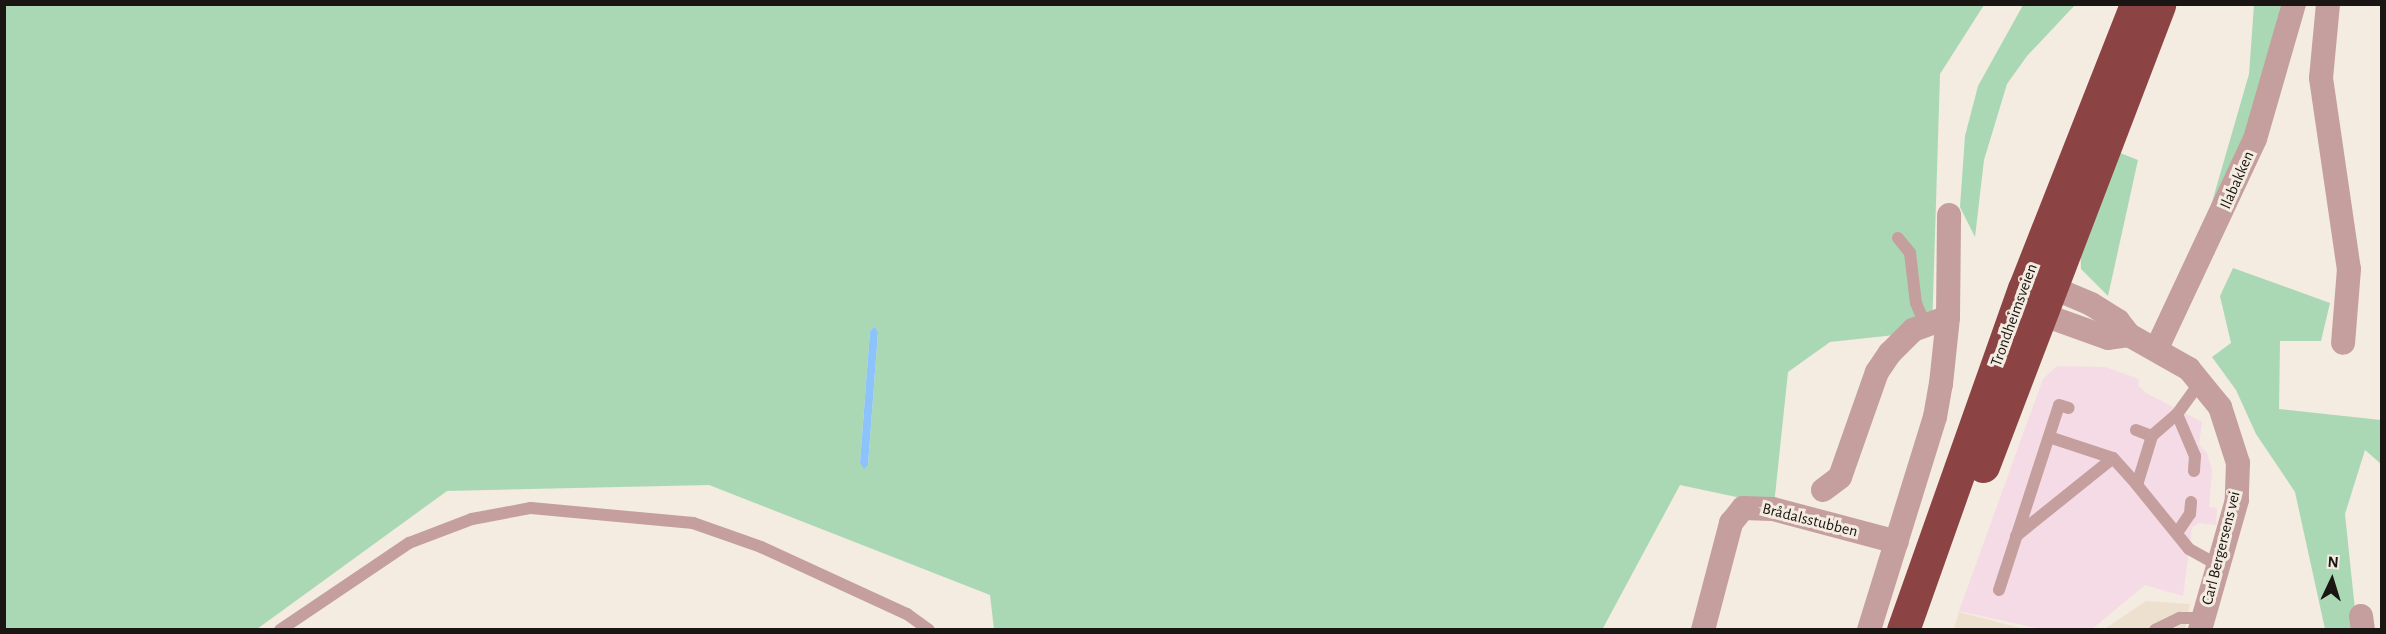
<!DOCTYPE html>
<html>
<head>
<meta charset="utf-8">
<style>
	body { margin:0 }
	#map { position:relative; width:2386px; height:634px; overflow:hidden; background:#f4ebe1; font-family:"Alegreya Sans",sans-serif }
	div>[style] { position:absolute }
	.commercial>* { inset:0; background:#f4dbe5 }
	.built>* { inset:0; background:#ede0cf }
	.green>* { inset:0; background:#aad8b5 }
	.water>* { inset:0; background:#8cc3fb }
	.lane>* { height:12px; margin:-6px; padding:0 6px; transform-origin:6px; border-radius:6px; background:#c49f9d }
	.street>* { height:24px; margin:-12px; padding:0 12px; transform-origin:12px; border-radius:12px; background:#c49f9d }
	.highway>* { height:33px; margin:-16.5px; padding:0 16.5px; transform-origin:16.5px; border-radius:16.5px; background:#8c4343 }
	span { translate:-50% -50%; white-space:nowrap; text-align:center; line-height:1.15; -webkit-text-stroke:6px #f4ebe1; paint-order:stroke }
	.street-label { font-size:16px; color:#191613 }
	.frame { position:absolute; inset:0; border:6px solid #191613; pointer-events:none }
	.north { position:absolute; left:2302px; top:550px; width:60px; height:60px; -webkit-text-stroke:4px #f4ebe1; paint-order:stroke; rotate:4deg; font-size:16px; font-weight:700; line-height:24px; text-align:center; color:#191613 }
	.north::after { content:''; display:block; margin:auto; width:21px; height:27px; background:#191613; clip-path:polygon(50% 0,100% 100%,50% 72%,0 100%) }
</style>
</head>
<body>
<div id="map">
	<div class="commercial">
		<i style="clip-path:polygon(2057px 366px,2105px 367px,2139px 379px,2138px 386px,2148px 394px,2202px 422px,2199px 445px,2207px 453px,2212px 470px,2209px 507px,2217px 508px,2216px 525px,2199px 523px,2192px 527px,2183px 596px,2145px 585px,2092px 629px,2041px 629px,1959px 611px,2043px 379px)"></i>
	</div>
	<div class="built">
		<i style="clip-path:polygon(2146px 601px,2190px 604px,2185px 629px,2103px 630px)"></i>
		<i style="clip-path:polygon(1959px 612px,2024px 629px,1954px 629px)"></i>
	</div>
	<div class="green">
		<i style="clip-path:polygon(evenodd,4px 5px,1984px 5px,1940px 74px,1932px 331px,1830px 342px,1788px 372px,1774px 505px,1680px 485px,1602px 630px,994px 629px,990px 595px,709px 485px,447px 491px,257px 629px,5px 629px,4px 5px,875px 326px,878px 332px,868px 465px,860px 463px,870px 331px,875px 326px)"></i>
		<i style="clip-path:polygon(2023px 5px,2075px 5px,2027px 56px,2007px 84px,1984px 160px,1975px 237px,1960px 207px,1965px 136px,1978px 86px)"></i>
		<i style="clip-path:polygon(2254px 5px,2285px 5px,2253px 122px,2206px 223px,2249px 74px)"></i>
		<i style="clip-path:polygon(2115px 151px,2138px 160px,2108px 296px,2081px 269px,2080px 238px)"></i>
		<i style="clip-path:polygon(2233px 268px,2330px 303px,2321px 341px,2280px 341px,2279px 409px,2381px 420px,2381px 464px,2365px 450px,2345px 514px,2357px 629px,2325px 629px,2295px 492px,2256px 434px,2236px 390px,2212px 357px,2231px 343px,2220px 296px)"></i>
	</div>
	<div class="water">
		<i style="clip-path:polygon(875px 326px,878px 332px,868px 465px,864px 469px,860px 463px,870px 331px)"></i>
	</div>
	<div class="lane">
		<i style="left:1898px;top:238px;width:19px;rotate:51deg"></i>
		<i style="left:1910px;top:253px;width:50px;rotate:83.2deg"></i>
		<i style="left:1916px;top:303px;width:23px;rotate:67deg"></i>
		<i style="left:2201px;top:381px;width:41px;rotate:126deg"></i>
		<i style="left:2177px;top:414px;width:33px;rotate:139deg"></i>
		<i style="left:2152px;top:436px;width:51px;rotate:107deg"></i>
		<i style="left:2137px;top:485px;width:82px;rotate:50.9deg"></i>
		<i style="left:2189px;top:549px;width:35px;rotate:29deg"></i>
		<i style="left:2177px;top:414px;width:46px;rotate:66.8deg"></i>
		<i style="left:2195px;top:456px;width:15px;rotate:94deg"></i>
		<i style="left:2136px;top:430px;width:17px;rotate:21deg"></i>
		<i style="left:2049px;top:437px;width:67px;rotate:18.2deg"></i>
		<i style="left:2113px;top:458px;width:36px;rotate:48deg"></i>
		<i style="left:2177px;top:533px;width:23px;rotate:-56deg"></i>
		<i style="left:2190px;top:514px;width:12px;rotate:-85deg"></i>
		<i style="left:2016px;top:536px;width:124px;rotate:-38.8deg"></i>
		<i style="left:1999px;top:590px;width:194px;rotate:-72deg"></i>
		<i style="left:2059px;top:405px;width:10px;rotate:17deg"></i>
		<i style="left:280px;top:630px;width:156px;rotate:-34deg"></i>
		<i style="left:409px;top:543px;width:67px;rotate:-20.9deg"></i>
		<i style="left:472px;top:519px;width:60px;rotate:-10.6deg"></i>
		<i style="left:531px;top:508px;width:163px;rotate:5.3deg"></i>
		<i style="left:693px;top:523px;width:72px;rotate:19.4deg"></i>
		<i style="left:761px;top:547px;width:161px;rotate:24.7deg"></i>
		<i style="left:907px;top:614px;width:27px;rotate:36deg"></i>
		<i style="left:2155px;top:630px;width:28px;rotate:-26deg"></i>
		<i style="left:2180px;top:618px;width:23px"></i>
	</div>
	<div class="street">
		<i style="left:2328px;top:4px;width:74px;rotate:95.4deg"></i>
		<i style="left:2321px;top:78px;width:193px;rotate:81.7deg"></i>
		<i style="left:2349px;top:269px;width:74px;rotate:94.6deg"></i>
		<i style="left:2129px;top:335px;width:21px;rotate:172deg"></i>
		<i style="left:2108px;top:338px;width:71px;rotate:-160.3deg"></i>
		<i style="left:2041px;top:314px;width:30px;rotate:-124deg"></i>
		<i style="left:2024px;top:289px;width:27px;rotate:-4deg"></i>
		<i style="left:2051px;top:287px;width:43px;rotate:23deg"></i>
		<i style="left:2091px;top:304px;width:32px;rotate:32deg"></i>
		<i style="left:2118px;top:321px;width:18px;rotate:52deg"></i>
		<i style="left:2129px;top:335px;width:69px;rotate:29.5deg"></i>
		<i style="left:2189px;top:369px;width:49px;rotate:50.8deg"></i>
		<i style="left:2220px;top:407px;width:59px;rotate:72.2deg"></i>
		<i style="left:2238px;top:463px;width:37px;rotate:92deg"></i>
		<i style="left:2237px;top:500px;width:135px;rotate:105.9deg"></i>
		<i style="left:2157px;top:348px;width:231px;rotate:-64.9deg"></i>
		<i style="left:2255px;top:139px;width:141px;rotate:-73.9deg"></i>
		<i style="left:1823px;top:490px;width:21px;rotate:-37deg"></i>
		<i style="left:1840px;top:477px;width:111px;rotate:-70.6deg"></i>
		<i style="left:1877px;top:372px;width:23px;rotate:-56deg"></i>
		<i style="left:1890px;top:353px;width:33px;rotate:-45deg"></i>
		<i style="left:1913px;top:330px;width:37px;rotate:-20deg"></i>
		<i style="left:2361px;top:616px;width:14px;rotate:82deg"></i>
		<i style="left:1703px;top:630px;width:111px;rotate:-75.3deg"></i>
		<i style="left:1731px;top:523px;width:19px;rotate:-51deg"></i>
		<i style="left:1743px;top:508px;width:30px;rotate:2deg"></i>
		<i style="left:1773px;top:509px;width:128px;rotate:14.9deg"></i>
		<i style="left:1869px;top:630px;width:223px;rotate:-72.8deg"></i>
		<i style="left:1935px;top:417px;width:34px;rotate:-80deg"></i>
		<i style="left:1941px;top:384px;width:67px;rotate:-84deg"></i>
		<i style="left:1948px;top:317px;width:102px;rotate:-89.4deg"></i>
	</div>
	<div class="highway">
		<i style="left:1983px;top:466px;width:494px;rotate:-69.1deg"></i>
		<i style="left:1903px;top:630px;width:362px;rotate:-70.5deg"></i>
		<i style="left:2024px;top:289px;width:306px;rotate:-68.5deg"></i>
	</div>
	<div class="street-label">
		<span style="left:2237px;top:180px;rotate:-66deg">Ilabakken</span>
		<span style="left:2014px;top:315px;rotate:-70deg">Trondheimsveien</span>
		<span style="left:1810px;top:520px;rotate:14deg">Brådalsstubben</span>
		<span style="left:2221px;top:548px;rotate:-76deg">Carl Bergersens vei</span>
	</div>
	<div class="frame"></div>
	<div class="north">N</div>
</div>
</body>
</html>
